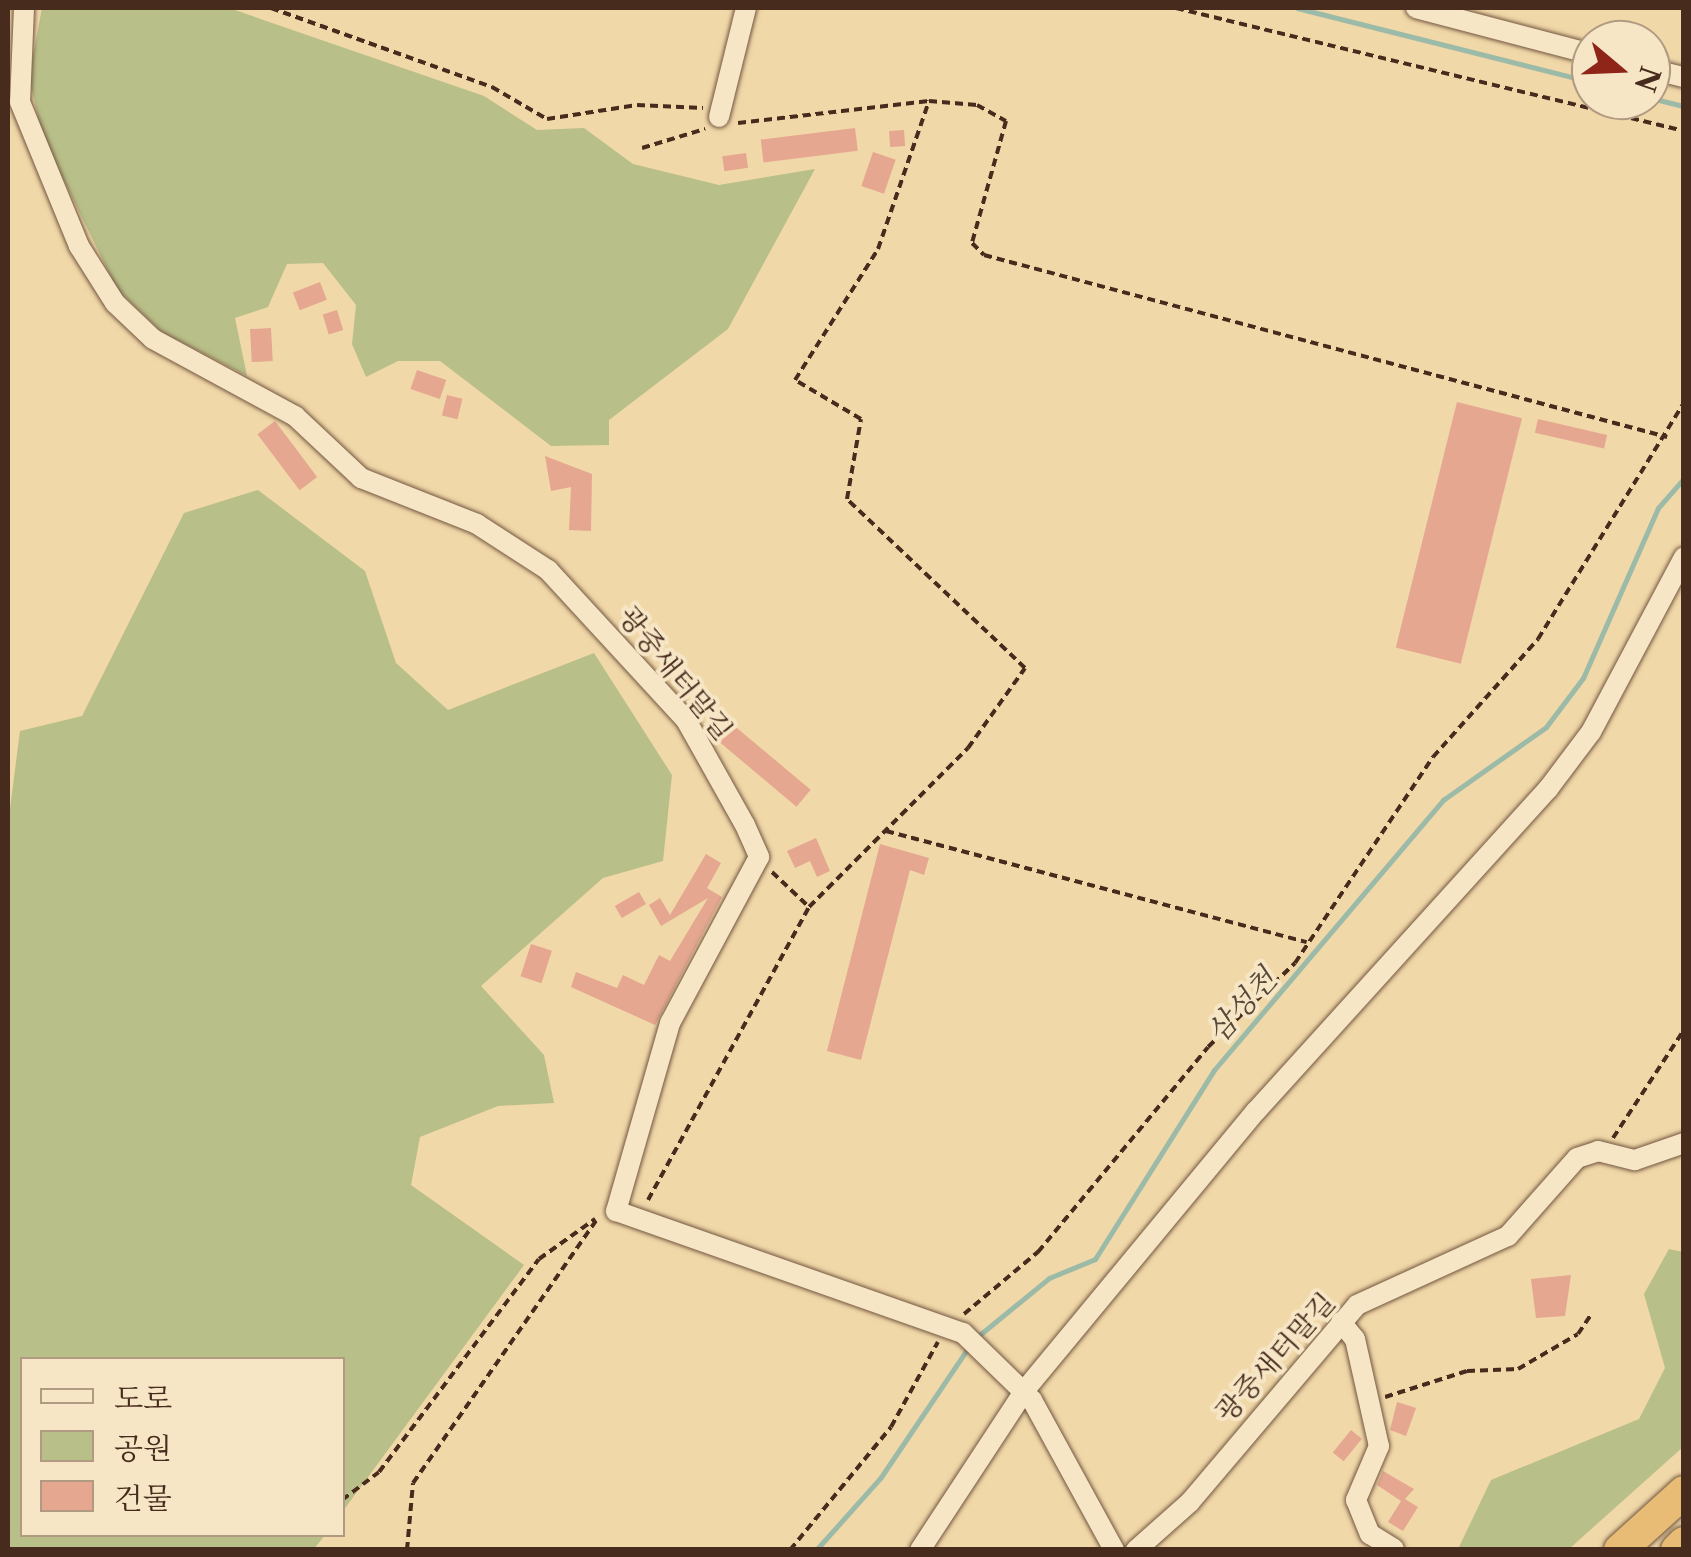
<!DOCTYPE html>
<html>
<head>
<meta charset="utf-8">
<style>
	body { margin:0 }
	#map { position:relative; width:1691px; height:1557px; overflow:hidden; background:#f1d8a8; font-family:"Libre Caslon Text","Noto Serif KR",serif }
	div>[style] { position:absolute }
	.green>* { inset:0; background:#b9bf88 }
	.stream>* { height:5px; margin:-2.5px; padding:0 2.5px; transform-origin:2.5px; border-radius:2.5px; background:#9bbaa7 }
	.building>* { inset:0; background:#e5a790; transform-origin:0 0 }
	.path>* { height:4px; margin-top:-2px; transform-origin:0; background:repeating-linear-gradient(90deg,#472b1d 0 8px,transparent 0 13px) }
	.roads { filter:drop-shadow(0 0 2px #725640) drop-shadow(0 0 2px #725640) }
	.minor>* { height:20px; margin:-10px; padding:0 10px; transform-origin:10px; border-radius:10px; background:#f6e6c6 }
	.trunk>* { height:32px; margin:-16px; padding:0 16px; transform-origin:16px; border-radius:16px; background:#e8bc74 }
	span { translate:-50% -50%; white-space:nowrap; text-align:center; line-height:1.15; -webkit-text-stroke:8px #f6e6c6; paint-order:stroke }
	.street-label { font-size:28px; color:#472b1d }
	.water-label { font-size:30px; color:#584839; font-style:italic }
	.frame { position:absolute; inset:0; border:10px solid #472b1d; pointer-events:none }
	.legend { position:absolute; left:20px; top:1357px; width:325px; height:180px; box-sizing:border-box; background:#f6e6c6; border:2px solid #b09b82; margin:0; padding:12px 18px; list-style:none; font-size:30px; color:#472b1d }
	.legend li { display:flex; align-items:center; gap:20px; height:50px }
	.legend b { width:50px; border:2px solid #b09b82 }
	.north { position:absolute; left:1571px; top:20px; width:100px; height:100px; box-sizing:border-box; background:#f6e6c6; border:2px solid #b09b82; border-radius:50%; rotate:109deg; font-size:28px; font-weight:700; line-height:40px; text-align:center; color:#472b1d }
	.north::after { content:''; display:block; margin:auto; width:35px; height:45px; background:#8f2418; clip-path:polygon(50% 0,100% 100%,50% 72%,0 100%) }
</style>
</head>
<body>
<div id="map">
	<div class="green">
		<i style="clip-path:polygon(42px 8px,229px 8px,484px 96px,537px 130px,584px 128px,633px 164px,719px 185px,815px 169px,728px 329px,609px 420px,609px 445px,551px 446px,440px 361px,398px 361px,366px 377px,352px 344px,356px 305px,323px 263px,287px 264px,268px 307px,235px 318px,247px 376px,162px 332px,117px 289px,43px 138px,29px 77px)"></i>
		<i style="clip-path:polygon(258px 490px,365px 571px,396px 663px,448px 710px,594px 653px,672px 775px,663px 861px,603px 878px,481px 986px,544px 1055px,554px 1103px,498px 1106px,420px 1137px,411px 1185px,524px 1265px,343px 1511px,342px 1360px,22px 1360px,22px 1534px,325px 1535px,314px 1549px,8px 1549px,8px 824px,20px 731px,82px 716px,184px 513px)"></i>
		<i style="clip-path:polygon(1669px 1249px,1683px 1252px,1683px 1447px,1569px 1549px,1458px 1549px,1491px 1480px,1639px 1419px,1665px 1368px,1644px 1294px)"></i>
	</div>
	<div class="stream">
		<i style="left:1297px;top:8px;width:303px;rotate:14.1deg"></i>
		<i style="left:1651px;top:98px;width:34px;rotate:14deg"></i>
		<i style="left:977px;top:1337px;width:93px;rotate:-39.3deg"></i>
		<i style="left:1049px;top:1278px;width:50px;rotate:-22.4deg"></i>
		<i style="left:1095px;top:1259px;width:223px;rotate:-57.8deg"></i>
		<i style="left:1214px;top:1070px;width:354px;rotate:-49.7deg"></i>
		<i style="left:1443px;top:800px;width:126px;rotate:-35.3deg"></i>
		<i style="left:1546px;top:727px;width:61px;rotate:-52.9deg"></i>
		<i style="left:1583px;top:678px;width:186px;rotate:-66.2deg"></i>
		<i style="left:1658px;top:508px;width:40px;rotate:-49deg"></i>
		<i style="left:816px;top:1550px;width:98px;rotate:-48.3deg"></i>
		<i style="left:881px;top:1477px;width:159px;rotate:-56deg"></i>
	</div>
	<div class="building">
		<i style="left:855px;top:128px;width:23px;height:95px;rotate:83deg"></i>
		<i style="left:904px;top:130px;width:16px;height:15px;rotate:86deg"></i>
		<i style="left:873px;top:152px;width:24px;height:36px;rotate:19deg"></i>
		<i style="left:746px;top:153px;width:15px;height:24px;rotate:82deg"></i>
		<i style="left:320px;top:282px;width:19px;height:29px;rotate:69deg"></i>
		<i style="left:337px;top:310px;width:21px;height:15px;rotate:73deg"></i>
		<i style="left:271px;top:328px;width:33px;height:21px;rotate:87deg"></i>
		<i style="left:417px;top:370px;width:31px;height:20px;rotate:19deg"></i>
		<i style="left:447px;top:395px;width:16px;height:21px;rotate:14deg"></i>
		<i style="left:1457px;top:402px;width:67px;height:253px;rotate:14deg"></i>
		<i style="left:1538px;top:419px;width:71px;height:14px;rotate:13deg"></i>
		<i style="left:275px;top:421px;width:70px;height:22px;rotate:53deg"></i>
		<i style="clip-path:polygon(545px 456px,592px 474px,591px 531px,569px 530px,571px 487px,551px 491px)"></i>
		<i style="left:731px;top:723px;width:104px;height:22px;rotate:40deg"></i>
		<i style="clip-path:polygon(816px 838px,830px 871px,817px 877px,810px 861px,795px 868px,787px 851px)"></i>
		<i style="clip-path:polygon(880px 844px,929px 858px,924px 875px,910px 870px,861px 1060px,827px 1051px)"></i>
		<i style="clip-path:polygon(706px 854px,721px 863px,707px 888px,722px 897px,655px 1025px,571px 987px,576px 972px,617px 988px,623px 975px,644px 985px,659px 955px,670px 961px,708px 898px,661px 926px,649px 905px,660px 898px,670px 915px)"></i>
		<i style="left:639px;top:892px;width:14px;height:28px;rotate:60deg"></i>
		<i style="left:531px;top:944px;width:22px;height:34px;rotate:18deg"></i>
		<i style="clip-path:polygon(1571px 1275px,1565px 1316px,1536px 1318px,1531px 1279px)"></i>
		<i style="clip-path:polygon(1397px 1402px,1416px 1408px,1406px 1436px,1390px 1430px)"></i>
		<i style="left:1351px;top:1430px;width:14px;height:29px;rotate:39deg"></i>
		<i style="clip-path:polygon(1383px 1471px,1414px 1489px,1405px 1499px,1418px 1507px,1403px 1531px,1388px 1522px,1401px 1501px,1377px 1485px)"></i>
	</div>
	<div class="path">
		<i style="left:271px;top:8px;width:235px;rotate:19.7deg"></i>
		<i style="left:492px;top:87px;width:64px;rotate:30.2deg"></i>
		<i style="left:547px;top:119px;width:91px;rotate:-8.8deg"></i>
		<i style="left:637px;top:105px;width:66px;rotate:2.6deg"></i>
		<i style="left:1176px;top:8px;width:523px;rotate:13.61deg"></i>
		<i style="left:738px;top:123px;width:192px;rotate:-6.6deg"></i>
		<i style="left:929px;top:101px;width:48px;rotate:4.8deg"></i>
		<i style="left:977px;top:105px;width:33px;rotate:29deg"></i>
		<i style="left:1006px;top:121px;width:127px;rotate:105.6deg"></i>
		<i style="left:972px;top:243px;width:17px;rotate:45deg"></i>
		<i style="left:984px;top:255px;width:707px;rotate:14.92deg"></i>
		<i style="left:642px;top:148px;width:66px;rotate:-16.8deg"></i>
		<i style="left:886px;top:831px;width:435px;rotate:14.8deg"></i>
		<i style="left:772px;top:872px;width:51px;rotate:43.4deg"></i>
		<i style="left:1613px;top:1138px;width:129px;rotate:-56.7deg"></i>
		<i style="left:648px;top:1200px;width:334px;rotate:-61.2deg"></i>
		<i style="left:809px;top:907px;width:225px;rotate:-45deg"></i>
		<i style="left:968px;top:748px;width:98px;rotate:-54.5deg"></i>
		<i style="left:1025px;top:668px;width:245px;rotate:-136.5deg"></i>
		<i style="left:847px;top:499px;width:81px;rotate:-80.1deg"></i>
		<i style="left:861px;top:419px;width:77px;rotate:-149.4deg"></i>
		<i style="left:795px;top:380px;width:155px;rotate:-57.6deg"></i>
		<i style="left:878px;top:249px;width:157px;rotate:-71deg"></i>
		<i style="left:964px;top:1314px;width:97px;rotate:-40deg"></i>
		<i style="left:1038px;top:1252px;width:266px;rotate:-50.3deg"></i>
		<i style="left:1208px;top:1047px;width:121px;rotate:-44deg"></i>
		<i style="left:1295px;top:963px;width:248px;rotate:-56.2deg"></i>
		<i style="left:1433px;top:757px;width:158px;rotate:-48.3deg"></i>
		<i style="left:1538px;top:639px;width:278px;rotate:-58.3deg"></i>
		<i style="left:1385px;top:1397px;width:86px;rotate:-17.6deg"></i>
		<i style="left:1467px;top:1371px;width:51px;rotate:-2.2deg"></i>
		<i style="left:1518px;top:1369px;width:69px;rotate:-30.3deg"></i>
		<i style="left:1578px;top:1334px;width:23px;rotate:-56deg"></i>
		<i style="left:342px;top:1500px;width:46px;rotate:-37.1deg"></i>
		<i style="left:379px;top:1472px;width:266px;rotate:-53.1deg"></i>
		<i style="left:539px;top:1259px;width:69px;rotate:-35.5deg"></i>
		<i style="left:407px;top:1550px;width:67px;rotate:-84.9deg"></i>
		<i style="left:413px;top:1483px;width:323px;rotate:-55.1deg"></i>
		<i style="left:790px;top:1550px;width:159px;rotate:-50.6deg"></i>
		<i style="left:891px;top:1427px;width:97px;rotate:-61.1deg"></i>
	</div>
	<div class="roads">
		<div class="minor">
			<i style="left:24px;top:8px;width:94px;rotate:92.4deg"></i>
			<i style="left:20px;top:102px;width:156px;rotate:67.7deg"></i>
			<i style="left:79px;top:246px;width:67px;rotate:57.7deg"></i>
			<i style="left:115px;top:303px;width:52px;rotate:43.5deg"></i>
			<i style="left:153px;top:339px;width:162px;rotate:28.5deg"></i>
			<i style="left:295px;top:416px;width:91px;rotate:43.2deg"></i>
			<i style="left:361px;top:478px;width:125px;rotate:21.6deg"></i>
			<i style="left:477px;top:524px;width:85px;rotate:32.9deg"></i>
			<i style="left:548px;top:570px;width:204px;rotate:47.4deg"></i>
			<i style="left:686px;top:720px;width:120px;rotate:60.7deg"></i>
			<i style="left:745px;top:825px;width:35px;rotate:66deg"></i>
			<i style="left:759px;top:857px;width:188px;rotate:118.2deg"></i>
			<i style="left:670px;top:1023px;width:196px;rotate:106deg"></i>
			<i style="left:616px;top:1211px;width:368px;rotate:19.4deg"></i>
			<i style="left:963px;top:1333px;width:96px;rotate:44.2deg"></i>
			<i style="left:1032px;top:1400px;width:171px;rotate:61.3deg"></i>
			<i style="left:1416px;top:8px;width:181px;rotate:14.7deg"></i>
			<i style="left:1651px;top:69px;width:34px;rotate:14deg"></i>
			<i style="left:719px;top:117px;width:112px;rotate:-76.1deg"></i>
			<i style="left:1341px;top:1322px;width:22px;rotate:51deg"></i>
			<i style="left:1355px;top:1339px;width:110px;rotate:77.4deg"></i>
			<i style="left:1379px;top:1446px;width:59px;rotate:113.1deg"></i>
			<i style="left:1356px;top:1500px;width:37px;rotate:68deg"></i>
			<i style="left:1370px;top:1534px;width:28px;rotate:32deg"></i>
			<i style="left:920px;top:1550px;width:191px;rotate:-56.7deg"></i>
			<i style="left:1025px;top:1390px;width:362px;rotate:-50.4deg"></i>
			<i style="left:1256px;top:1111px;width:435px;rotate:-47.8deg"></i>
			<i style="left:1548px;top:789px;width:71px;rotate:-53deg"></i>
			<i style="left:1591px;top:732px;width:198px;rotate:-62deg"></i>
			<i style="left:1136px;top:1550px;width:72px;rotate:-41.6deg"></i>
			<i style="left:1190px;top:1502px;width:258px;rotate:-49.7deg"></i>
			<i style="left:1357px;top:1305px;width:166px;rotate:-24.6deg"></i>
			<i style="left:1508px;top:1236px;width:104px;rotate:-48.5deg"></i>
			<i style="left:1577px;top:1158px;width:22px;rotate:-18deg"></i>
			<i style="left:1598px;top:1151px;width:38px;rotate:14deg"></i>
			<i style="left:1635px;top:1160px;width:52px;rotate:-19.1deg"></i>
		</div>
		<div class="trunk">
			<i style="left:1620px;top:1550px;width:86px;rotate:-42.2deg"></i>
			<i style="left:1677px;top:1550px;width:10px;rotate:-45deg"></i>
		</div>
	</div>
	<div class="street-label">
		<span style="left:676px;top:673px;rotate:51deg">광중새터말길</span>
		<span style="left:1275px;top:1357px;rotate:-48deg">광중새터말길</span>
	</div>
	<div class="water-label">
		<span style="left:1242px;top:1006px;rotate:-48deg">삼성천</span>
	</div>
	<div class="frame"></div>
	<ul class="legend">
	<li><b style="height:12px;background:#f6e6c6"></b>도로</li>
	<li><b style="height:28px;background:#b9bf88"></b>공원</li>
	<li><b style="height:28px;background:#e5a790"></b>건물</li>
	</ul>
	<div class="north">N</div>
</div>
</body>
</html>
